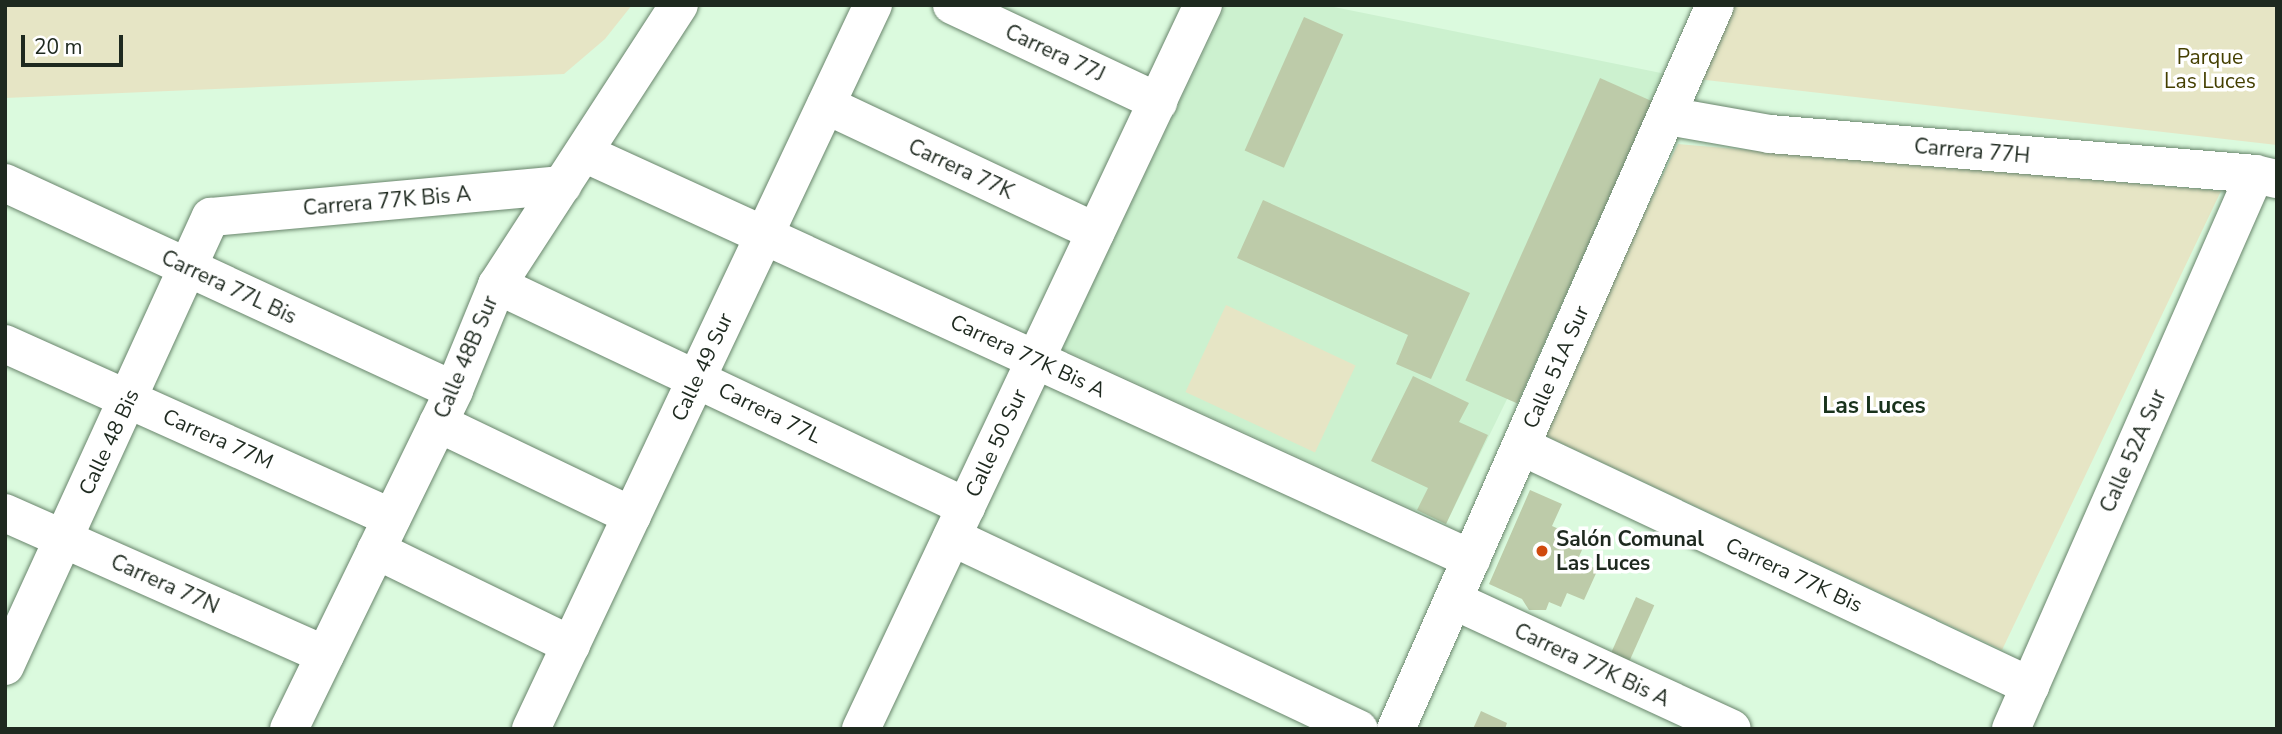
<!DOCTYPE html>
<html>
<head>
<meta charset="utf-8">
<style>
	body { margin:0 }
	#map { position:relative; width:2282px; height:734px; overflow:hidden; background:#dbfade; font-family:"Nunito Sans",sans-serif }
	div>[style] { position:absolute }
	.built>* { inset:0; background:#ccf1cf }
	.green>* { inset:0; background:#e6e5c5; transform-origin:0 0 }
	.building>* { inset:0; background:#bdcba9; transform-origin:0 0 }
	.roads { filter:drop-shadow(0 0 2px #69856c) drop-shadow(0 0 2px #69856c) }
	.minor>* { height:38px; margin:-19px; padding:0 19px; transform-origin:19px; border-radius:19px; background:#fff }
	.tertiary>* { height:38px; margin:-19px; padding:0 19px; transform-origin:19px; border-radius:19px; background:#fff }
	.dots>* { width:19px; height:19px; translate:-50% -50%; box-sizing:border-box; border:4px solid #fff; border-radius:50% }
	span { translate:-50% -50%; white-space:nowrap; text-align:center; line-height:1.15; -webkit-text-stroke:7px #fff; paint-order:stroke }
	.street-label { font-size:21px; color:#1e291f }
	.park-label { font-size:21px; color:#443f00 }
	.poi-label { font-size:21px; color:#1e291f; font-weight:700 }
	.left { translate:0 -50%; text-align:left }
	.neighbourhood-label { font-size:23px; color:#19321c; font-weight:700 }
	.frame { position:absolute; inset:0; border:7px solid #1e291f; pointer-events:none }
	.scale { position:absolute; left:21px; top:35px; width:102px; height:32px; box-sizing:border-box; border:4px solid #1e291f; border-top:0; padding-left:9px; font-size:21px; line-height:24px; white-space:nowrap; color:#1e291f; -webkit-text-stroke:5px #fff; paint-order:stroke }
</style>
</head>
<body>
<div id="map">
	<div class="built">
		<i style="clip-path:polygon(1226px 5px,1324px 5px,1666px 74px,1446px 524px,1062px 349px)"></i>
	</div>
	<div class="green">
		<i style="clip-path:polygon(5px 5px,632px 5px,605px 39px,564px 74px,5px 98px)"></i>
		<i style="clip-path:polygon(1731px 5px,2277px 5px,2277px 145px,1697px 79px)"></i>
		<i style="clip-path:polygon(1678px 144px,2221px 191px,2002px 650px,1538px 432px)"></i>
		<i style="left:1226px;top:305px;width:143px;height:96px;rotate:25deg"></i>
	</div>
	<div class="building">
		<i style="left:1304px;top:17px;width:43px;height:146px;rotate:24deg"></i>
		<i style="left:1600px;top:78px;width:57px;height:331px;rotate:24deg"></i>
		<i style="clip-path:polygon(1263px 200px,1470px 293px,1431px 379px,1396px 364px,1408px 335px,1237px 258px)"></i>
		<i style="clip-path:polygon(1413px 376px,1469px 403px,1459px 422px,1488px 435px,1446px 524px,1417px 510px,1428px 488px,1371px 461px)"></i>
		<i style="clip-path:polygon(1530px 490px,1562px 504px,1552px 526px,1586px 541px,1577px 561px,1598px 569px,1584px 600px,1567px 593px,1561px 607px,1549px 602px,1546px 610px,1529px 610px,1522px 599px,1489px 584px)"></i>
		<i style="left:1636px;top:597px;width:20px;height:63px;rotate:24deg"></i>
		<i style="clip-path:polygon(1481px 711px,1507px 723px,1505px 729px,1473px 729px)"></i>
	</div>
	<div class="roads">
		<div class="minor">
			<i style="left:952px;top:5px;width:228px;rotate:25.2deg"></i>
			<i style="left:826px;top:105px;width:298px;rotate:25.2deg"></i>
			<i style="left:1668px;top:116px;width:104px;rotate:10deg"></i>
			<i style="left:1770px;top:134px;width:487px;rotate:4.7deg"></i>
			<i style="left:584px;top:153px;width:976px;rotate:24.59deg"></i>
			<i style="left:5px;top:183px;width:494px;rotate:24.8deg"></i>
			<i style="left:497px;top:285px;width:519px;rotate:25.33deg"></i>
			<i style="left:5px;top:344px;width:424px;rotate:24.2deg"></i>
			<i style="left:438px;top:423px;width:215px;rotate:25.6deg"></i>
			<i style="left:1521px;top:446px;width:563px;rotate:25.24deg"></i>
			<i style="left:5px;top:513px;width:350px;rotate:23.9deg"></i>
			<i style="left:952px;top:537px;width:450px;rotate:25.3deg"></i>
			<i style="left:376px;top:550px;width:217px;rotate:26deg"></i>
			<i style="left:1453px;top:600px;width:307px;rotate:24.8deg"></i>
			<i style="left:5px;top:666px;width:494px;rotate:-65.4deg"></i>
			<i style="left:211px;top:217px;width:353px;rotate:-5.2deg"></i>
			<i style="left:289px;top:729px;width:377px;rotate:-64deg"></i>
			<i style="left:454px;top:390px;width:113px;rotate:-67.7deg"></i>
			<i style="left:497px;top:285px;width:334px;rotate:-57deg"></i>
			<i style="left:531px;top:729px;width:801px;rotate:-64.72deg"></i>
			<i style="left:861px;top:729px;width:801px;rotate:-64.72deg"></i>
			<i style="left:1396px;top:729px;width:791px;rotate:-66.22deg"></i>
		</div>
		<div class="tertiary">
			<i style="left:2011px;top:729px;width:606px;rotate:-66.27deg"></i>
			<i style="left:2255px;top:174px;width:23px;rotate:13deg"></i>
		</div>
	</div>
	<div class="dots">
		<i style="left:1542px;top:551px;background:#d04a0e"></i>
	</div>
	<div class="street-label">
		<span style="left:1055px;top:53px;rotate:25deg">Carrera 77J</span>
		<span style="left:1972px;top:151px;rotate:5deg">Carrera 77H</span>
		<span style="left:961px;top:169px;rotate:25deg">Carrera 77K</span>
		<span style="left:387px;top:201px;rotate:-5deg">Carrera 77K Bis A</span>
		<span style="left:229px;top:287px;rotate:25deg">Carrera 77L Bis</span>
		<span style="left:1028px;top:356px;rotate:25deg">Carrera 77K Bis A</span>
		<span style="left:466px;top:357px;rotate:-67deg">Calle 48B Sur</span>
		<span style="left:702px;top:367px;rotate:-65deg">Calle 49 Sur</span>
		<span style="left:1556px;top:367px;rotate:-66deg">Calle 51A Sur</span>
		<span style="left:770px;top:413px;rotate:26deg">Carrera 77L</span>
		<span style="left:218px;top:439px;rotate:24deg">Carrera 77M</span>
		<span style="left:109px;top:442px;rotate:-65deg">Calle 48 Bis</span>
		<span style="left:996px;top:443px;rotate:-65deg">Calle 50 Sur</span>
		<span style="left:2133px;top:451px;rotate:-66deg">Calle 52A Sur</span>
		<span style="left:1794px;top:575px;rotate:25deg">Carrera 77K Bis</span>
		<span style="left:165px;top:584px;rotate:24deg">Carrera 77N</span>
		<span style="left:1592px;top:665px;rotate:25deg">Carrera 77K Bis A</span>
	</div>
	<div class="park-label">
		<span style="left:2210px;top:69px">Parque<br>Las Luces</span>
	</div>
	<div class="poi-label">
		<span class="left" style="left:1556px;top:551px">Salón Comunal<br>Las Luces</span>
	</div>
	<div class="neighbourhood-label">
		<span style="left:1874px;top:406px">Las Luces</span>
	</div>
	<div class="frame"></div>
	<div class="scale">20 m</div>
</div>
</body>
</html>
